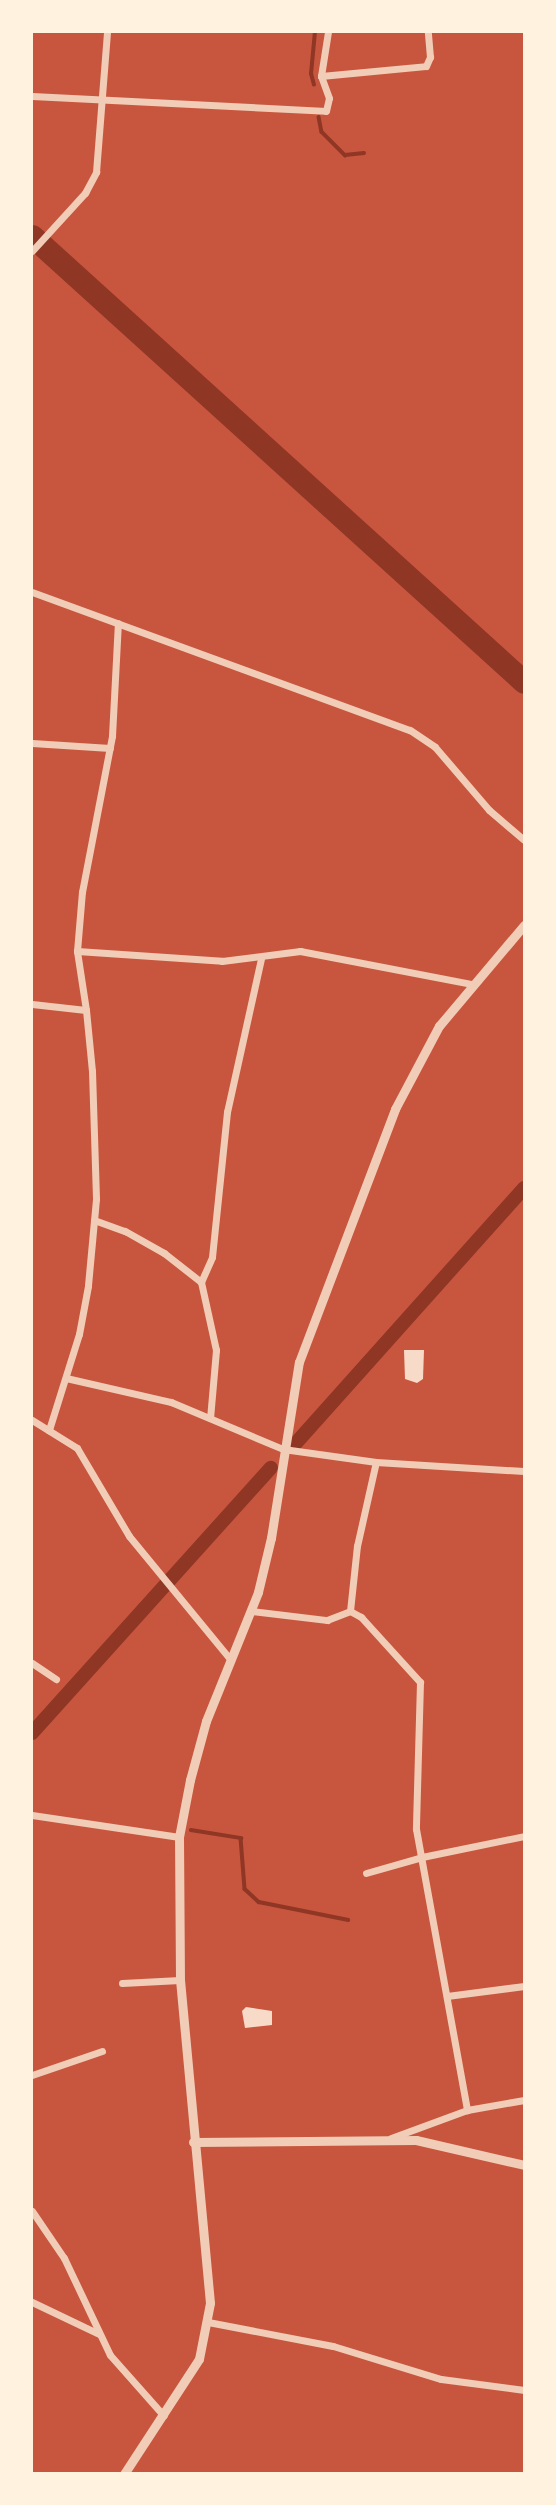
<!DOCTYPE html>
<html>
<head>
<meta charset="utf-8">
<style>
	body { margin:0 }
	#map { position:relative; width:556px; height:2505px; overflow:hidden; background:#c8553d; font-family:Manrope,sans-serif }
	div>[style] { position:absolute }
	.stream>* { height:3.5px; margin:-1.75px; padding:0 1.75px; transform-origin:1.75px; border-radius:1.75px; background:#8f3625 }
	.canal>* { height:14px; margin:-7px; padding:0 7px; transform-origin:7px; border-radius:7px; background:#8f3625 }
	.river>* { height:23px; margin:-11.5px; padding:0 11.5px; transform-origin:11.5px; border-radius:11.5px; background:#8f3625 }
	.building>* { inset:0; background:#f7dbc8 }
	.minor>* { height:7px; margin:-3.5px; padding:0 3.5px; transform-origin:3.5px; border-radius:3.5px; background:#f1ccb7 }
	.tertiary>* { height:9px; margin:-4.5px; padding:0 4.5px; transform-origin:4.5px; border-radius:4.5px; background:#f1ccb7 }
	span { translate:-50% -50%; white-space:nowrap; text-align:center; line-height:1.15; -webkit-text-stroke:7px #fff3e0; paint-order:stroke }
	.frame { position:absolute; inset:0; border:33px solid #fff3e0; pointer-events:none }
</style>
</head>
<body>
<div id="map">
	<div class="stream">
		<i style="left:314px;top:85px;width:11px;rotate:-105deg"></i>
		<i style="left:311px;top:74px;width:42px;rotate:-84.6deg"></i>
		<i style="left:319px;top:117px;width:15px;rotate:79deg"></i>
		<i style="left:322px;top:132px;width:33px;rotate:45deg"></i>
		<i style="left:345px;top:155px;width:19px;rotate:-6deg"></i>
		<i style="left:191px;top:1830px;width:51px;rotate:9.1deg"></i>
		<i style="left:241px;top:1838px;width:51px;rotate:85.5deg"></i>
		<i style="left:245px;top:1889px;width:19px;rotate:43deg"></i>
		<i style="left:259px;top:1902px;width:91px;rotate:11.4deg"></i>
	</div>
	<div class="canal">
		<i style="left:296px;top:1443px;width:342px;rotate:-48.2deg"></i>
		<i style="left:32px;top:1733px;width:357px;rotate:-48deg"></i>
	</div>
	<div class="river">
		<i style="left:32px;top:236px;width:664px;rotate:42.19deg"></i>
	</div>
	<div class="building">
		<i style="clip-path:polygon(404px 1350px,424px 1350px,423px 1379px,417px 1383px,405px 1379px)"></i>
		<i style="clip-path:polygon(246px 2007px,272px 2011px,272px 2025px,245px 2028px,242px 2011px)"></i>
	</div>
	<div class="minor">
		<i style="left:321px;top:76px;width:105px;rotate:-5.4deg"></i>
		<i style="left:426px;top:66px;width:10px;rotate:-66deg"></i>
		<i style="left:430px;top:57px;width:25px;rotate:-95deg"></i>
		<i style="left:32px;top:96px;width:294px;rotate:2.9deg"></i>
		<i style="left:326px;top:111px;width:13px;rotate:-77deg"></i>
		<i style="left:329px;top:98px;width:23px;rotate:-110deg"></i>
		<i style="left:321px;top:76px;width:45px;rotate:-81deg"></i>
		<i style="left:32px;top:251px;width:79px;rotate:-47.6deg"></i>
		<i style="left:85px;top:193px;width:24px;rotate:-62deg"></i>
		<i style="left:96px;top:172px;width:140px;rotate:-85.5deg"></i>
		<i style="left:32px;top:592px;width:402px;rotate:20.1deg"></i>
		<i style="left:410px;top:730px;width:30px;rotate:34deg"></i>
		<i style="left:435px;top:747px;width:83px;rotate:49.4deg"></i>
		<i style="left:489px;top:810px;width:46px;rotate:40.6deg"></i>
		<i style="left:32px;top:743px;width:78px;rotate:3.7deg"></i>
		<i style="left:77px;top:951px;width:145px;rotate:3.9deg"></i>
		<i style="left:222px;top:961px;width:79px;rotate:-7.3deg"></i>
		<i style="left:300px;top:951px;width:174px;rotate:10.9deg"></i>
		<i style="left:32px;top:1004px;width:54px;rotate:6.3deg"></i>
		<i style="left:86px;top:1010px;width:61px;rotate:84.4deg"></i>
		<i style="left:92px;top:1071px;width:128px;rotate:88.2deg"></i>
		<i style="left:96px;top:1199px;width:87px;rotate:95.3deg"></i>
		<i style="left:88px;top:1286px;width:49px;rotate:100.6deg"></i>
		<i style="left:79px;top:1334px;width:101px;rotate:107.4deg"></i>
		<i style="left:86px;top:1010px;width:60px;rotate:-98.7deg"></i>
		<i style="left:77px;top:951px;width:59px;rotate:-85.2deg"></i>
		<i style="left:82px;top:892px;width:159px;rotate:-79.1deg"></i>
		<i style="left:112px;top:736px;width:113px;rotate:-87deg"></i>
		<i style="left:94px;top:1220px;width:33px;rotate:20deg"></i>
		<i style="left:125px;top:1231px;width:45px;rotate:29.4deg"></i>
		<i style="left:164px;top:1253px;width:47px;rotate:38.1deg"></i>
		<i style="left:201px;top:1282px;width:70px;rotate:77.6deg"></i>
		<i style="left:216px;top:1350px;width:68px;rotate:95deg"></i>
		<i style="left:201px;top:1282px;width:27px;rotate:-66deg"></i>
		<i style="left:212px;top:1257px;width:146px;rotate:-84.1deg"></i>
		<i style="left:227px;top:1112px;width:157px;rotate:-77.5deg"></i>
		<i style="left:66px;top:1378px;width:108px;rotate:12.9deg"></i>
		<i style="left:171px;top:1402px;width:121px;rotate:22.8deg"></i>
		<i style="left:283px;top:1449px;width:94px;rotate:8deg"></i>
		<i style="left:376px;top:1462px;width:148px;rotate:3.5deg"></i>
		<i style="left:32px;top:1420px;width:53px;rotate:31.9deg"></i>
		<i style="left:77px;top:1448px;width:102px;rotate:59.4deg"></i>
		<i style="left:129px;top:1536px;width:159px;rotate:50.6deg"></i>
		<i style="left:251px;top:1611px;width:77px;rotate:6.8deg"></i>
		<i style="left:327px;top:1620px;width:25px;rotate:-21deg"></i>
		<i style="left:350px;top:1611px;width:13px;rotate:29deg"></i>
		<i style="left:361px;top:1617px;width:88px;rotate:47.8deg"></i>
		<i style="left:420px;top:1682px;width:147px;rotate:91.6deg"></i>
		<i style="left:416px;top:1829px;width:286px;rotate:79.7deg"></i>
		<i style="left:350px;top:1611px;width:65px;rotate:-83.9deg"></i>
		<i style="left:357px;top:1546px;width:86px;rotate:-77.3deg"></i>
		<i style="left:32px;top:1663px;width:29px;rotate:34deg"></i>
		<i style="left:32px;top:1815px;width:149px;rotate:8.5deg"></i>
		<i style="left:366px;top:1873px;width:58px;rotate:-15.9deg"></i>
		<i style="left:422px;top:1857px;width:104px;rotate:-11.6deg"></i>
		<i style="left:122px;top:1983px;width:58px;rotate:-3deg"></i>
		<i style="left:447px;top:1996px;width:78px;rotate:-7.4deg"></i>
		<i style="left:32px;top:2075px;width:74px;rotate:-18.9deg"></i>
		<i style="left:391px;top:2138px;width:81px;rotate:-20.2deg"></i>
		<i style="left:467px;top:2110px;width:58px;rotate:-10deg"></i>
		<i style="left:32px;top:2211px;width:57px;rotate:55.8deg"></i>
		<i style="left:64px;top:2258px;width:107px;rotate:64.6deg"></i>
		<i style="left:110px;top:2355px;width:81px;rotate:48.5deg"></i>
		<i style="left:32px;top:2302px;width:74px;rotate:25.5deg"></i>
		<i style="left:208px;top:2322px;width:127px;rotate:10.9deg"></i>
		<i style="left:333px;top:2346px;width:113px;rotate:17deg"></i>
		<i style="left:441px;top:2379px;width:84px;rotate:7.5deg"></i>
	</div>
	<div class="tertiary">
		<i style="left:193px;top:2142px;width:223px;rotate:-0.5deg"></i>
		<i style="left:416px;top:2140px;width:111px;rotate:13deg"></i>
		<i style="left:124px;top:2474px;width:137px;rotate:-56.9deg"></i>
		<i style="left:199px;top:2359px;width:57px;rotate:-78.9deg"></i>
		<i style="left:210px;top:2303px;width:324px;rotate:-95.3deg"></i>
		<i style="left:180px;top:1980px;width:143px;rotate:-90.4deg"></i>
		<i style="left:179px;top:1837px;width:58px;rotate:-79.1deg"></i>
		<i style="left:190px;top:1780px;width:61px;rotate:-74.8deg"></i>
		<i style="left:206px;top:1721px;width:139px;rotate:-68deg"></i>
		<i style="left:258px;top:1592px;width:56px;rotate:-76.5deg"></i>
		<i style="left:271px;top:1538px;width:178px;rotate:-81deg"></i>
		<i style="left:299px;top:1362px;width:271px;rotate:-69.2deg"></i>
		<i style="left:395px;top:1109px;width:94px;rotate:-62.1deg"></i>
		<i style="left:439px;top:1026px;width:132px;rotate:-49.9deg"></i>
	</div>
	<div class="frame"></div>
</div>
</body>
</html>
